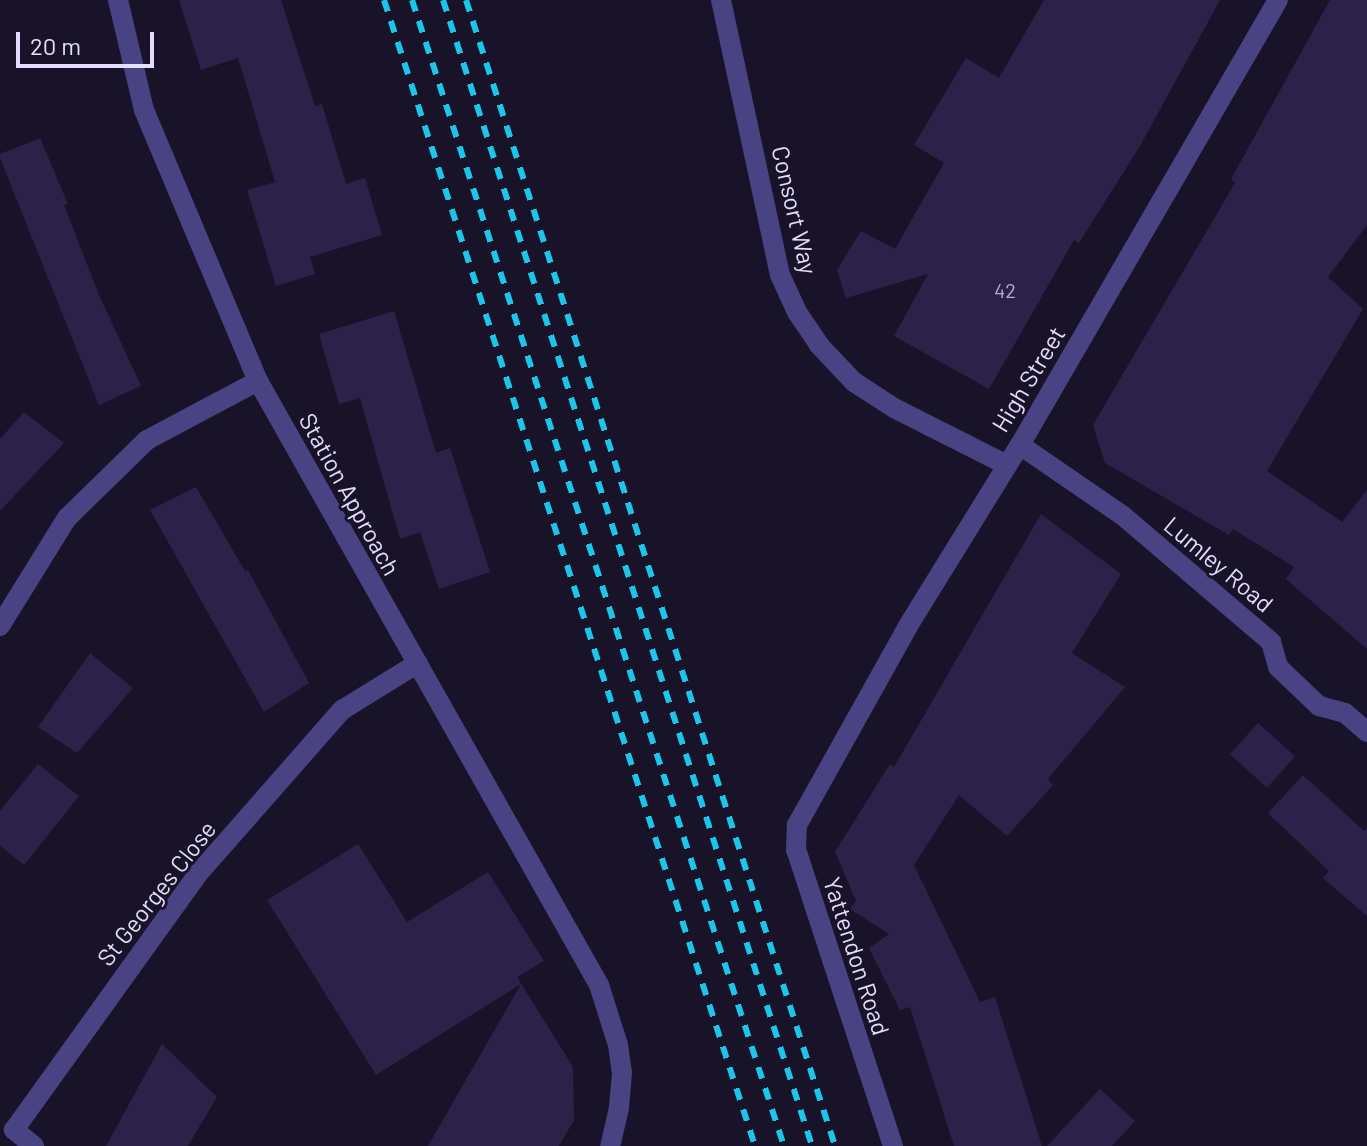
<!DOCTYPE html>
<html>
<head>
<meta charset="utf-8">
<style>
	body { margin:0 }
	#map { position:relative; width:1367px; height:1146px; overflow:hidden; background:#191329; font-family:Barlow,sans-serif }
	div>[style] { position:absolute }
	.building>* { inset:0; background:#2c2148; transform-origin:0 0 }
	.minor>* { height:20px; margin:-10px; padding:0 10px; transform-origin:10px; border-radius:10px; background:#4a4383 }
	.rail>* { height:6px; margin-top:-3px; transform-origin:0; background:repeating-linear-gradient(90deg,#1cc5ea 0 12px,transparent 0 22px) }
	span { translate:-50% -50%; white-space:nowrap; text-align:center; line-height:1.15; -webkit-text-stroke:6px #191329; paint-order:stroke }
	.number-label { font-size:20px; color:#b6afcf }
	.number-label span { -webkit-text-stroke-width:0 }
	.street-label { font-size:24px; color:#e4defc }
	.scale { position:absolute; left:16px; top:32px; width:138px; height:36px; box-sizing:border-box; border:4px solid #e4defc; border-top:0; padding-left:10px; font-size:24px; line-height:28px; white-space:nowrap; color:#e4defc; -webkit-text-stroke:6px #191329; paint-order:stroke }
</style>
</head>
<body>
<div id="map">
	<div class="building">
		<i style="clip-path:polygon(179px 0,281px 0,315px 106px,322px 104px,346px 184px,365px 178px,382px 235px,310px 257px,315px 274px,276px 286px,247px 190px,275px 182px,238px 58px,201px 70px)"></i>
		<i style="clip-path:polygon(1044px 0,1220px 0,1140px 146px,1079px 243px,1074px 240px,989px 389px,894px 336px,928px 274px,846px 298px,837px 270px,861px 231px,895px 249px,944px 163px,914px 145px,966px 58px,999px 78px)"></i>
		<i style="clip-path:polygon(1330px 0,1367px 0,1367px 225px,1328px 277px,1363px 309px,1267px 471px,1342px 522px,1367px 490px,1367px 649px,1286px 579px,1294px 567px,1233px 529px,1229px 535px,1105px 463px,1093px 425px,1235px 183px,1231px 179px)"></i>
		<i style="clip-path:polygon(40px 138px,68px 204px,64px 205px,99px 295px,141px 386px,99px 405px,0 158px,0 154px)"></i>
		<i style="clip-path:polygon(394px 311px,436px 453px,450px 448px,490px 572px,439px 589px,420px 532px,400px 539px,360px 398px,339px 404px,319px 334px)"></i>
		<i style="clip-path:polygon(24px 412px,64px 443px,0 511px,0 439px)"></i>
		<i style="clip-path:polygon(196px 487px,245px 571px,248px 570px,309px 683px,264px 712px,150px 510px)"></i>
		<i style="clip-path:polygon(1041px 514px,1121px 574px,1072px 653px,1125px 687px,1048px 779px,1053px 785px,1007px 836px,959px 795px,914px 865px,980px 1002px,995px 997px,1042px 1146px,954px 1146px,910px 1007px,900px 1010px,869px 948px,889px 934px,850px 909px,856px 901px,835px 852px,890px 764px,894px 767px)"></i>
		<i style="clip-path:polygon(90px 653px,133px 688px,77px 753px,38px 727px)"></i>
		<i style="left:1258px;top:723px;width:50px;height:42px;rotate:42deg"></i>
		<i style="clip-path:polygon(38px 764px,79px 796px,24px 865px,0 846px,0 811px)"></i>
		<i style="clip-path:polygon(1303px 775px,1364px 831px,1367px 827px,1367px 916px,1323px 878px,1329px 871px,1268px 813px)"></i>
		<i style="clip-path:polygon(358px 844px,407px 922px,488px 872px,544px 961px,517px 977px,573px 1067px,574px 1120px,559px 1146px,428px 1146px,521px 984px,376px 1075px,267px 900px)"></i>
		<i style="clip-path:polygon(162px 1044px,217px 1097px,188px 1146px,106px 1146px)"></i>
		<i style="clip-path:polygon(1100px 1089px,1135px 1121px,1112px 1146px,1047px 1146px)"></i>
	</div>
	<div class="minor">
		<i style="left:118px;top:0;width:113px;rotate:76.7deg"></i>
		<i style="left:144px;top:110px;width:294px;rotate:67.2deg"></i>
		<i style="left:258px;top:381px;width:694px;rotate:60.55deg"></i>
		<i style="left:599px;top:985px;width:63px;rotate:72.4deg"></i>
		<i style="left:618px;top:1045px;width:28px;rotate:82deg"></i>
		<i style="left:622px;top:1073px;width:35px;rotate:95deg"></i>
		<i style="left:619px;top:1108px;width:39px;rotate:103deg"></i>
		<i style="left:721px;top:0;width:281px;rotate:77.9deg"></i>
		<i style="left:780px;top:275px;width:41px;rotate:65.3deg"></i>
		<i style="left:797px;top:312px;width:40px;rotate:56deg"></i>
		<i style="left:819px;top:345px;width:51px;rotate:46.6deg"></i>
		<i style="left:854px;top:382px;width:48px;rotate:33deg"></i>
		<i style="left:894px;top:408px;width:127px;rotate:26.8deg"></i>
		<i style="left:1020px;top:445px;width:124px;rotate:34.5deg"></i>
		<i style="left:1122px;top:515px;width:196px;rotate:40.4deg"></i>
		<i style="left:1271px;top:642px;width:26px;rotate:74deg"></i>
		<i style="left:1278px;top:667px;width:57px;rotate:43.6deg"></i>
		<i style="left:1319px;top:706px;width:27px;rotate:15deg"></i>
		<i style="left:1345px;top:713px;width:29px;rotate:41deg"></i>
		<i style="left:0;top:626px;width:127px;rotate:-58.2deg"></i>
		<i style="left:67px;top:518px;width:112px;rotate:-44.3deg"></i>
		<i style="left:147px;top:440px;width:126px;rotate:-28deg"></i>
		<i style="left:34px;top:1146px;width:26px;rotate:-141deg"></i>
		<i style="left:14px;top:1130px;width:314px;rotate:-54.3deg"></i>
		<i style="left:197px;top:875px;width:220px;rotate:-48.7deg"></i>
		<i style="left:342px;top:710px;width:89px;rotate:-31.7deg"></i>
		<i style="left:893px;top:1146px;width:311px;rotate:-108.1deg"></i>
		<i style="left:796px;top:850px;width:25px;rotate:-88deg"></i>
		<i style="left:797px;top:825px;width:228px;rotate:-60.8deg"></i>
		<i style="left:908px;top:626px;width:213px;rotate:-58.3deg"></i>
		<i style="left:1020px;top:445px;width:514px;rotate:-59.9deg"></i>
	</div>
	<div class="rail">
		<i style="left:384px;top:0;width:1205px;rotate:72.06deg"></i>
		<i style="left:412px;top:0;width:1205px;rotate:72.02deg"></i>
		<i style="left:443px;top:0;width:1204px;rotate:72.15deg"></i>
		<i style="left:466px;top:0;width:1204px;rotate:72.15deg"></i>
	</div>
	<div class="number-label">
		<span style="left:1005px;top:290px">42</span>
	</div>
	<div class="street-label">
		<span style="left:795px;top:210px;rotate:77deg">Consort Way</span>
		<span style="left:1028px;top:379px;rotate:-59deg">High Street</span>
		<span style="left:350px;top:494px;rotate:61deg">Station Approach</span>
		<span style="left:1219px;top:564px;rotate:40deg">Lumley Road</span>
		<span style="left:156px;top:893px;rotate:-52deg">St Georges Close</span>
		<span style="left:857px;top:956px;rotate:72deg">Yattendon Road</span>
	</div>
	<div class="scale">20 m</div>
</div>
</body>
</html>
